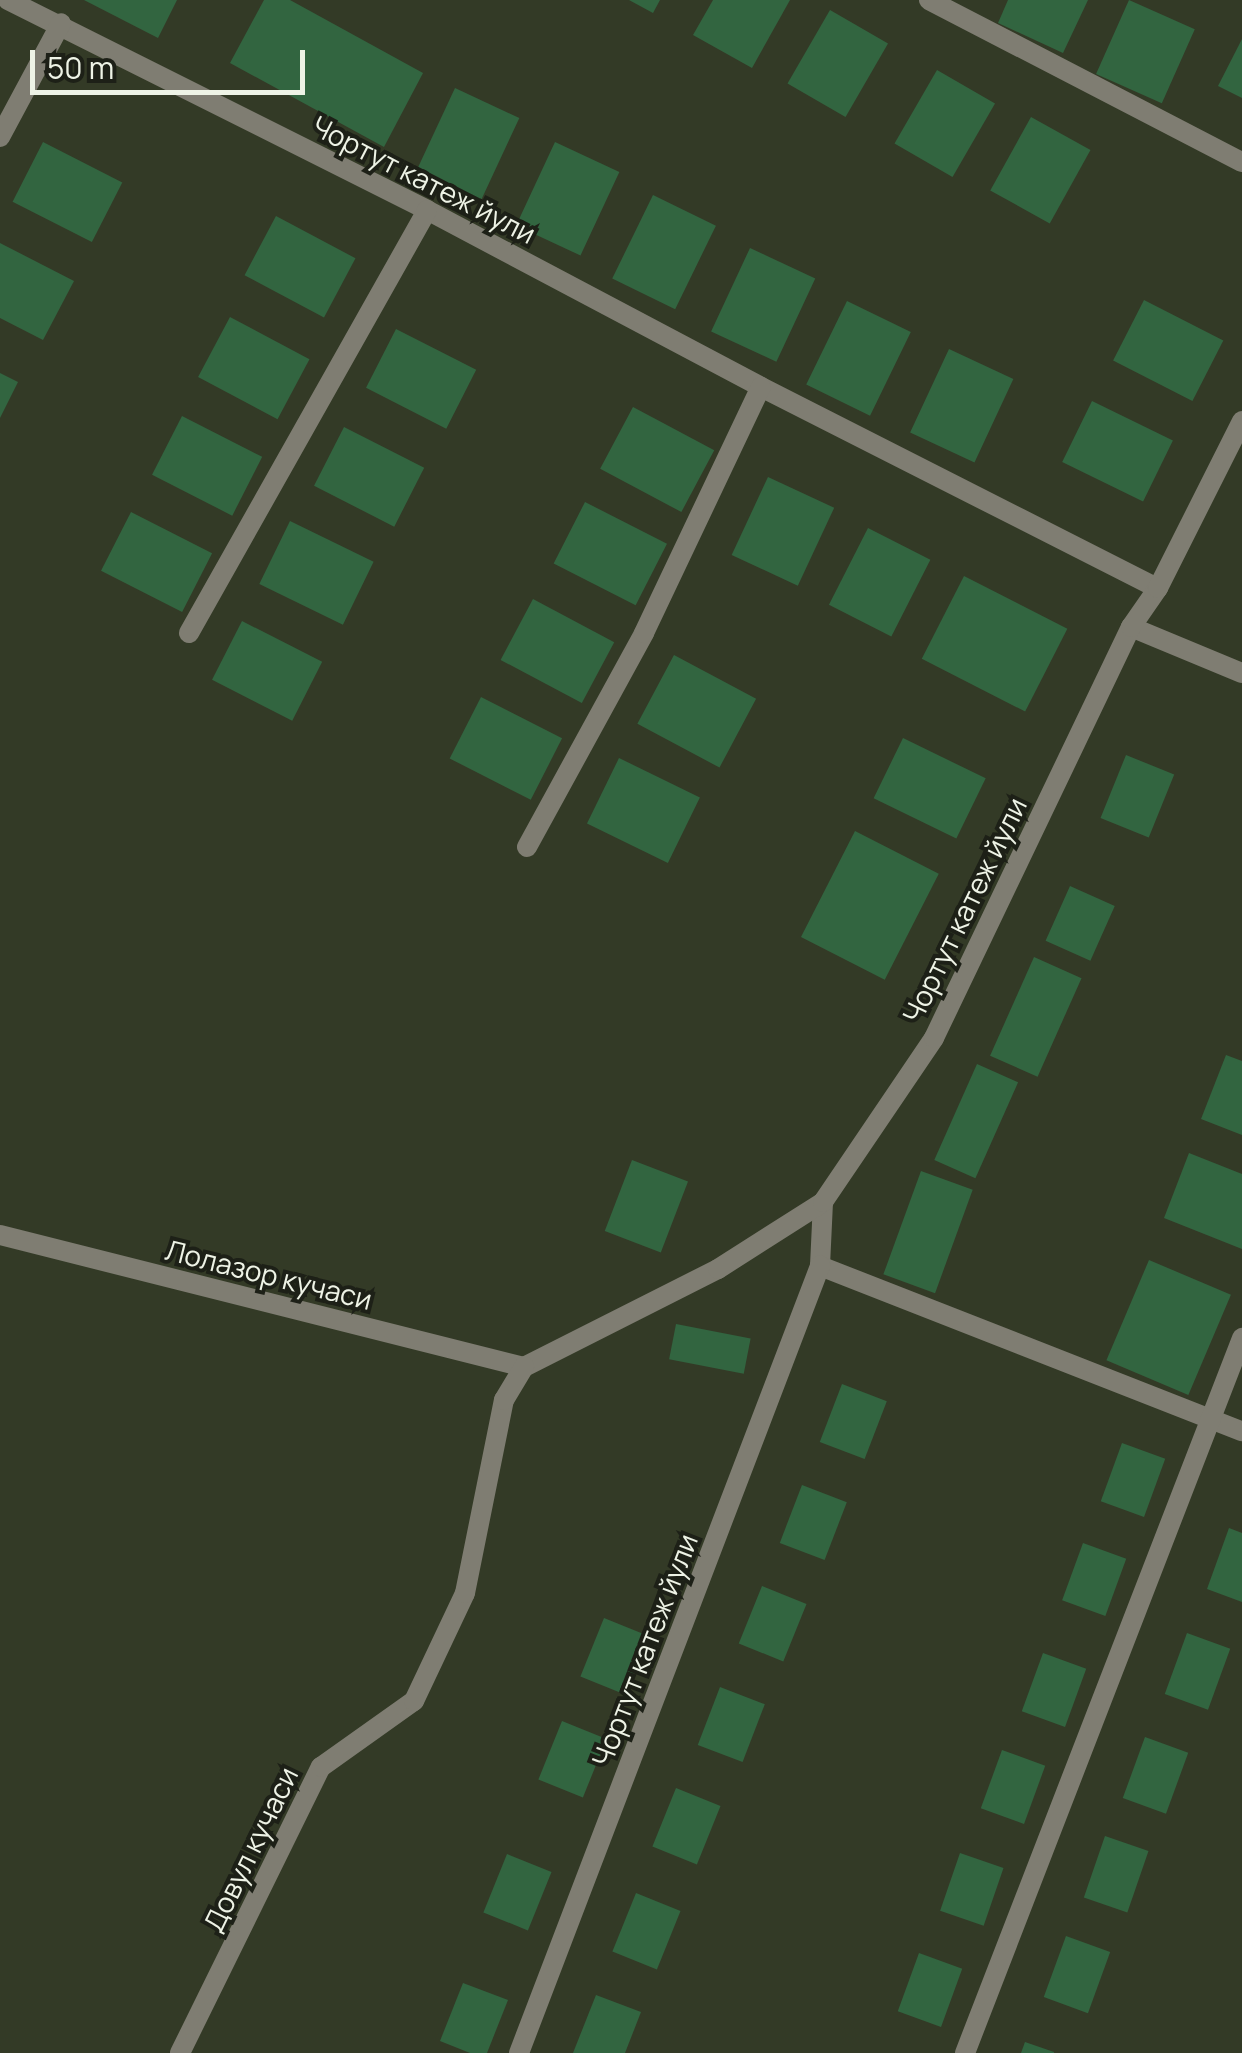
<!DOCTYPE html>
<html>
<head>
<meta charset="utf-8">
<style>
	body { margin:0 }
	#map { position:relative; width:1242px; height:2053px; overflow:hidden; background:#333a26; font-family:Manrope,sans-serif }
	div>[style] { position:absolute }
	.building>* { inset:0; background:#326540; transform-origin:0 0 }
	.minor>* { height:20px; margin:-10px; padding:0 10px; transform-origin:10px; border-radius:10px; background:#7f7d72 }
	span { translate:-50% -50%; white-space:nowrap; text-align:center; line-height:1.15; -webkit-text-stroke:8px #1d2017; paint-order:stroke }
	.street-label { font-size:28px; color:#eef3e6 }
	.scale { position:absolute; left:30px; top:50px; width:275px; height:45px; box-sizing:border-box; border:5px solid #eef3e6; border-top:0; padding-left:12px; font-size:30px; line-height:35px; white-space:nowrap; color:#eef3e6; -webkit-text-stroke:8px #1d2017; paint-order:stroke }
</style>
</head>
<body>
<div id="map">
	<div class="building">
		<i style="clip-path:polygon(84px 0,177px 0,158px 38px)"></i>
		<i style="clip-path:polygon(264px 0,290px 0,423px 73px,384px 147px,230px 63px)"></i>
		<i style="clip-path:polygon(629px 0,660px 0,653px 13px)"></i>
		<i style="clip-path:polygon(713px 0,790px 0,752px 68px,693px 35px)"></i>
		<i style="clip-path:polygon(1008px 0,1088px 0,1063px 53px,998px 23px)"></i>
		<i style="left:1129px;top:0;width:72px;height:81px;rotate:24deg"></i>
		<i style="left:830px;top:10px;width:67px;height:85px;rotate:30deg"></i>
		<i style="clip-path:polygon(1242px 39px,1242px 98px,1218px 86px)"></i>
		<i style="left:937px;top:70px;width:67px;height:85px;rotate:30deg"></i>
		<i style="left:455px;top:88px;width:71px;height:92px;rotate:25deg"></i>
		<i style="left:1031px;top:117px;width:68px;height:84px;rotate:29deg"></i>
		<i style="left:43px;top:142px;width:89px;height:67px;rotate:27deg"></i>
		<i style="left:555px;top:142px;width:71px;height:92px;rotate:25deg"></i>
		<i style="left:653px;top:195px;width:70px;height:93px;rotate:26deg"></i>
		<i style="left:276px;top:216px;width:90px;height:67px;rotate:28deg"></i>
		<i style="clip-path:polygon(0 243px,74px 281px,43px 340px,0 318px)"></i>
		<i style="left:750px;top:248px;width:72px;height:92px;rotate:25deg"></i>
		<i style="left:1144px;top:300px;width:89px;height:68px;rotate:27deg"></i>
		<i style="left:847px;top:301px;width:71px;height:93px;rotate:26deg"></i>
		<i style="left:230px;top:317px;width:90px;height:68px;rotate:28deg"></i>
		<i style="left:396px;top:329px;width:90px;height:66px;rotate:27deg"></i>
		<i style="left:949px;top:349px;width:71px;height:92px;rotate:25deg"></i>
		<i style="clip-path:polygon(0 373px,18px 382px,0 418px)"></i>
		<i style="left:1092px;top:401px;width:90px;height:68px;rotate:26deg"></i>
		<i style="left:633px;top:407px;width:92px;height:70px;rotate:28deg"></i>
		<i style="left:182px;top:416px;width:90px;height:66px;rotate:27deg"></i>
		<i style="left:344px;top:427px;width:90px;height:66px;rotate:27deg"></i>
		<i style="left:768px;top:477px;width:73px;height:86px;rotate:25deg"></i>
		<i style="left:585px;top:502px;width:92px;height:69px;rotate:27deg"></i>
		<i style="left:131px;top:512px;width:91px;height:66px;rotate:27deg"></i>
		<i style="left:290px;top:521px;width:93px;height:70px;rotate:26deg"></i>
		<i style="left:868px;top:528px;width:70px;height:86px;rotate:27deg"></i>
		<i style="left:964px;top:576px;width:116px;height:93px;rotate:27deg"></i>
		<i style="left:533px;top:599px;width:92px;height:69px;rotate:28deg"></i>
		<i style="left:242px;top:621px;width:90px;height:66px;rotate:27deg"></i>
		<i style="left:674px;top:655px;width:93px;height:78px;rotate:28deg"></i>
		<i style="left:481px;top:697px;width:91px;height:69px;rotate:27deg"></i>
		<i style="left:903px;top:738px;width:92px;height:67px;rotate:26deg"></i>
		<i style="left:1126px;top:755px;width:52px;height:68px;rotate:22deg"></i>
		<i style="left:619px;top:758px;width:90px;height:73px;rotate:26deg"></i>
		<i style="left:855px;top:831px;width:94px;height:119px;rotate:27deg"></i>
		<i style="left:1070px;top:886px;width:49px;height:60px;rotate:24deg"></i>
		<i style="left:1034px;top:957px;width:52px;height:108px;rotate:24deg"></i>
		<i style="clip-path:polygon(1226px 1055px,1242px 1061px,1242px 1135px,1201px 1119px)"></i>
		<i style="left:977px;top:1064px;width:45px;height:105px;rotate:24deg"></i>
		<i style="clip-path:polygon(1189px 1153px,1242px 1174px,1242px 1249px,1164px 1218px)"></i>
		<i style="left:632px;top:1160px;width:60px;height:76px;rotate:21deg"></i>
		<i style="left:921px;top:1171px;width:55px;height:110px;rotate:20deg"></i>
		<i style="left:1149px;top:1260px;width:89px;height:109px;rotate:23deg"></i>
		<i style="left:676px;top:1324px;width:76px;height:36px;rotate:11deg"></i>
		<i style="left:842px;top:1384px;width:48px;height:62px;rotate:21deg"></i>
		<i style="left:1122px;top:1443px;width:46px;height:62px;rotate:20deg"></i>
		<i style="left:802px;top:1485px;width:48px;height:62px;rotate:21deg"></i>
		<i style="clip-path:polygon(1229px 1528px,1242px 1533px,1242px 1602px,1207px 1589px)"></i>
		<i style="left:1083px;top:1543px;width:46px;height:61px;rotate:20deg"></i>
		<i style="left:762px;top:1586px;width:48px;height:62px;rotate:22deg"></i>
		<i style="left:604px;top:1618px;width:48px;height:63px;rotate:22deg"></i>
		<i style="left:1187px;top:1633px;width:46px;height:65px;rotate:20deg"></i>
		<i style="left:1043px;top:1653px;width:46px;height:62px;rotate:20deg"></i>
		<i style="left:720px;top:1687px;width:48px;height:62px;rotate:21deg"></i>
		<i style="left:562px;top:1721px;width:48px;height:63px;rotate:22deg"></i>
		<i style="left:1145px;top:1737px;width:46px;height:65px;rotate:20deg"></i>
		<i style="left:1002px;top:1750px;width:46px;height:62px;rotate:20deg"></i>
		<i style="left:676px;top:1788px;width:48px;height:63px;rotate:22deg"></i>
		<i style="left:1105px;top:1836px;width:46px;height:65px;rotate:19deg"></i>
		<i style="left:960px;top:1853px;width:46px;height:61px;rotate:19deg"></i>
		<i style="left:507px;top:1854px;width:48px;height:63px;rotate:22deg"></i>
		<i style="left:636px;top:1893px;width:48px;height:63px;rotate:22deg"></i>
		<i style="left:1066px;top:1936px;width:47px;height:65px;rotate:20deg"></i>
		<i style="left:919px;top:1953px;width:46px;height:62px;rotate:20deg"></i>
		<i style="clip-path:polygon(463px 1983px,508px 2000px,487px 2053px,470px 2053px,440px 2041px)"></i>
		<i style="clip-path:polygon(596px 1995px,641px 2012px,625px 2053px,573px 2053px)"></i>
		<i style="clip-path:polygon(1025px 2042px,1054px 2052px,1054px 2053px,1021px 2053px)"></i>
	</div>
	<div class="minor">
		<i style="left:8px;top:0;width:469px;rotate:26.6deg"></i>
		<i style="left:427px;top:210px;width:378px;rotate:27.9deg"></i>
		<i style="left:761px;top:387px;width:445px;rotate:26.9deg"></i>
		<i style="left:929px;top:0;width:352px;rotate:27.4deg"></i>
		<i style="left:0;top:137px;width:129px;rotate:-61.8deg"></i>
		<i style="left:1131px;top:627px;width:120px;rotate:22.5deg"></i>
		<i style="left:189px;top:633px;width:485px;rotate:-60.6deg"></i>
		<i style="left:527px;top:847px;width:244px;rotate:-61.3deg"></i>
		<i style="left:644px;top:633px;width:272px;rotate:-64.6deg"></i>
		<i style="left:823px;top:1202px;width:64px;rotate:92.7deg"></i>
		<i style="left:820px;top:1266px;width:453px;rotate:21.4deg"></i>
		<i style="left:0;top:1235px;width:540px;rotate:14.14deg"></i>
		<i style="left:524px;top:1367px;width:217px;rotate:-26.8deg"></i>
		<i style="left:718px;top:1269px;width:125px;rotate:-32.5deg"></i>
		<i style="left:823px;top:1202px;width:198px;rotate:-55.9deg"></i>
		<i style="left:934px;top:1038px;width:456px;rotate:-64.4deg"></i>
		<i style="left:1131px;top:627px;width:47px;rotate:-55.3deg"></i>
		<i style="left:1158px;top:588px;width:187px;rotate:-63.3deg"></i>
		<i style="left:180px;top:2053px;width:319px;rotate:-63.8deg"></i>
		<i style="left:321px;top:1767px;width:114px;rotate:-35.4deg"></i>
		<i style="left:414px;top:1701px;width:119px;rotate:-64.7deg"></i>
		<i style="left:465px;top:1593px;width:197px;rotate:-78.6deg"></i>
		<i style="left:504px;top:1400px;width:39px;rotate:-59deg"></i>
		<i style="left:519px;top:2053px;width:843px;rotate:-69.07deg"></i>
		<i style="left:965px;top:2053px;width:767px;rotate:-68.82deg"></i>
	</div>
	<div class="street-label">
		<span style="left:424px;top:179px;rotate:27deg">Чортут катеж йули</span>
		<span style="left:964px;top:910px;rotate:-64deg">Чортут катеж йули</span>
		<span style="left:269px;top:1274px;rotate:14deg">Лолазор кучаси</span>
		<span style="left:644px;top:1650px;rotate:-69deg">Чортут катеж йули</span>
		<span style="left:250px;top:1849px;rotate:-64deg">Довул кучаси</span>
	</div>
	<div class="scale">50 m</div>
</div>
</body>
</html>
